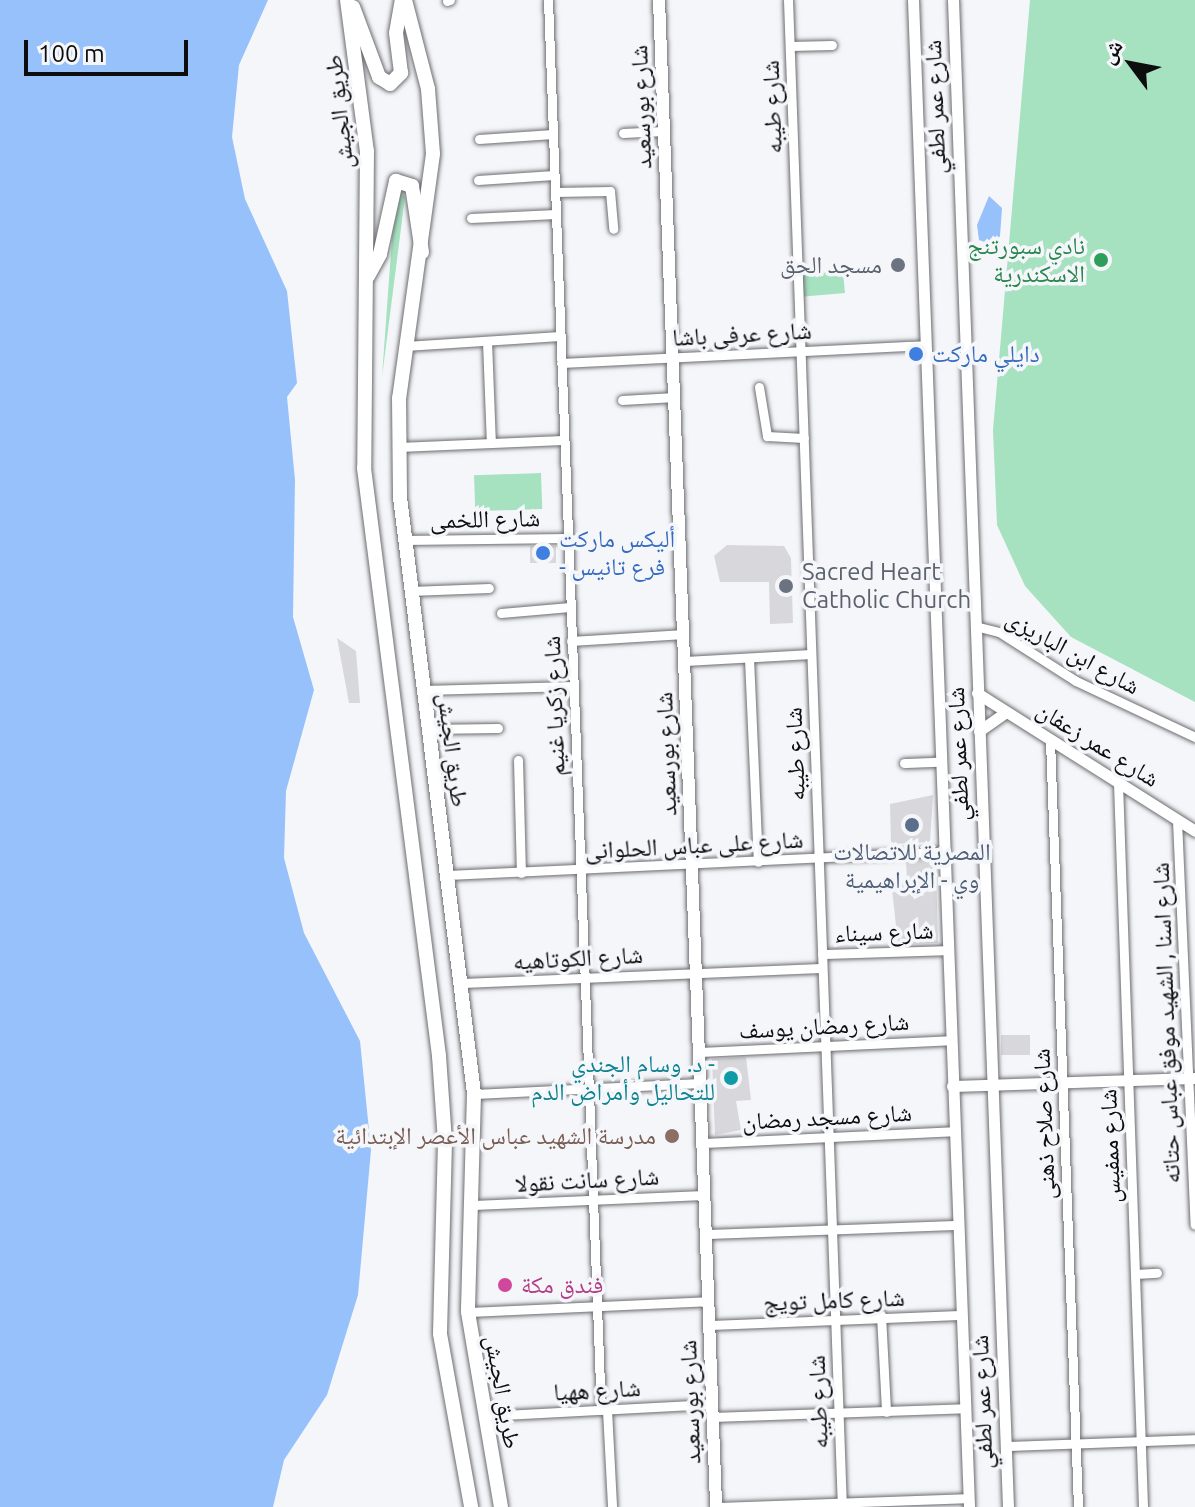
<!DOCTYPE html>
<html>
<head>
<meta charset="utf-8">
<style>
	body { margin:0 }
	#map { position:relative; width:1195px; height:1507px; overflow:hidden; background:#f5f6fa; font-family:Ubuntu,"Noto Naskh Arabic",sans-serif }
	div>[style] { position:absolute }
	.green>* { inset:0; background:#a6e1c0; transform-origin:0 0 }
	.water>* { inset:0; background:#96c1fb }
	.building>* { inset:0; background:#d8d8dc; transform-origin:0 0 }
	.roads { filter:drop-shadow(0 0 2px #6c6d70) drop-shadow(0 0 2px #6c6d70) }
	.minor>* { height:9px; margin:-4.5px; padding:0 4.5px; transform-origin:4.5px; border-radius:4.5px; background:#fff }
	.tertiary>* { height:11px; margin:-5.5px; padding:0 5.5px; transform-origin:5.5px; border-radius:5.5px; background:#fff }
	.secondary>* { height:12px; margin:-6px; padding:0 6px; transform-origin:6px; border-radius:6px; background:#fff }
	.trunk>* { height:14px; margin:-7px; padding:0 7px; transform-origin:7px; border-radius:7px; background:#fff }
	.dots>* { width:22px; height:22px; translate:-50% -50%; box-sizing:border-box; border:4px solid #f5f6fa; border-radius:50% }
	span { translate:-50% -50%; white-space:nowrap; text-align:center; line-height:1.15; -webkit-text-stroke:7px #f5f6fa; paint-order:stroke }
	.street-label { font-size:24px; color:#0d0d0e }
	.leisure-label { font-size:24px; color:#27864d }
	.right { translate:-100% -50%; text-align:right }
	.worship-label { font-size:24px; color:#5b616d }
	.left { translate:0 -50%; text-align:left }
	.shop-label { font-size:24px; color:#366cbe }
	.service-label { font-size:24px; color:#4e5e75 }
	.culture-label { font-size:24px; color:#0d838f }
	.education-label { font-size:24px; color:#785e54 }
	.hotel-label { font-size:24px; color:#b23c85 }
	.north { position:absolute; left:1091px; top:24px; width:80px; height:80px; -webkit-text-stroke:6px #f5f6fa; paint-order:stroke; rotate:302deg; font-size:22px; font-weight:700; line-height:32px; text-align:center; color:#0d0d0e }
	.north::after { content:''; display:block; margin:auto; width:28px; height:36px; background:#0d0d0e; clip-path:polygon(50% 0,100% 100%,50% 72%,0 100%) }
	.scale { position:absolute; left:24px; top:40px; width:164px; height:36px; box-sizing:border-box; border:4px solid #0d0d0e; border-top:0; padding-left:10px; font-size:24px; line-height:28px; white-space:nowrap; color:#0d0d0e; -webkit-text-stroke:6px #f5f6fa; paint-order:stroke }
</style>
</head>
<body>
<div id="map">
	<div class="green">
		<i style="clip-path:polygon(1030px 0,1195px 0,1195px 702px,1071px 637px,1025px 586px,997px 525px,993px 430px)"></i>
		<i style="clip-path:polygon(400px 191px,405px 197px,382px 377px,395px 196px)"></i>
		<i style="left:843px;top:271px;width:22px;height:41px;rotate:85deg"></i>
		<i style="left:541px;top:473px;width:36px;height:67px;rotate:88deg"></i>
	</div>
	<div class="water">
		<i style="clip-path:polygon(0 0,268px 0,239px 65px,232px 137px,245px 199px,287px 291px,297px 383px,287px 397px,295px 480px,293px 617px,314px 690px,286px 791px,284px 858px,304px 933px,360px 1041px,371px 1150px,358px 1295px,327px 1395px,284px 1460px,273px 1507px,0 1507px)"></i>
		<i style="clip-path:polygon(989px 196px,1002px 208px,1000px 236px,993px 245px,979px 240px,977px 225px)"></i>
	</div>
	<div class="building">
		<i style="left:530px;top:546px;width:26px;height:17px"></i>
		<i style="clip-path:polygon(784px 546px,791px 558px,793px 623px,770px 624px,769px 582px,720px 582px,714px 556px,727px 545px)"></i>
		<i style="clip-path:polygon(337px 638px,356px 651px,360px 703px,349px 703px)"></i>
		<i style="clip-path:polygon(933px 795px,930px 842px,891px 844px,890px 804px)"></i>
		<i style="clip-path:polygon(936px 860px,938px 943px,898px 944px,891px 880px,907px 880px,906px 861px)"></i>
		<i style="left:1030px;top:1035px;width:20px;height:29px;rotate:90deg"></i>
		<i style="clip-path:polygon(746px 1057px,751px 1100px,736px 1101px,741px 1130px,715px 1135px,712px 1059px)"></i>
	</div>
	<div class="roads">
		<div class="minor">
			<i style="left:548px;top:0;width:1411px;rotate:87.85deg"></i>
			<i style="left:788px;top:0;width:1508px;rotate:87.95deg"></i>
			<i style="left:447px;top:1px;width:3px;rotate:-18deg"></i>
			<i style="left:790px;top:46px;width:42px;rotate:-1.4deg"></i>
			<i style="left:623px;top:133px;width:41px;rotate:-2.8deg"></i>
			<i style="left:479px;top:139px;width:74px;rotate:-3.9deg"></i>
			<i style="left:478px;top:180px;width:76px;rotate:-3.8deg"></i>
			<i style="left:555px;top:192px;width:55px;rotate:-1deg"></i>
			<i style="left:610px;top:191px;width:38px;rotate:85deg"></i>
			<i style="left:471px;top:218px;width:85px;rotate:-2.7deg"></i>
			<i style="left:487px;top:341px;width:102px;rotate:87.8deg"></i>
			<i style="left:405px;top:346px;width:155px;rotate:-3.7deg"></i>
			<i style="left:561px;top:363px;width:365px;rotate:-2.8deg"></i>
			<i style="left:759px;top:387px;width:50px;rotate:80.7deg"></i>
			<i style="left:767px;top:436px;width:37px;rotate:3deg"></i>
			<i style="left:622px;top:400px;width:53px;rotate:-3.2deg"></i>
			<i style="left:397px;top:447px;width:167px;rotate:-2.4deg"></i>
			<i style="left:403px;top:540px;width:165px;rotate:-0.7deg"></i>
			<i style="left:410px;top:591px;width:79px;rotate:-2.2deg"></i>
			<i style="left:501px;top:613px;width:69px;rotate:-5deg"></i>
			<i style="left:975px;top:626px;width:25px;rotate:14deg"></i>
			<i style="left:999px;top:632px;width:91px;rotate:32.5deg"></i>
			<i style="left:1076px;top:681px;width:132px;rotate:25.2deg"></i>
			<i style="left:571px;top:641px;width:113px;rotate:-3.5deg"></i>
			<i style="left:749px;top:658px;width:204px;rotate:87.5deg"></i>
			<i style="left:685px;top:661px;width:126px;rotate:-3.2deg"></i>
			<i style="left:423px;top:690px;width:150px;rotate:-1.5deg"></i>
			<i style="left:428px;top:729px;width:70px;rotate:-0.8deg"></i>
			<i style="left:1050px;top:740px;width:768px;rotate:87.91deg"></i>
			<i style="left:518px;top:760px;width:113px;rotate:88.5deg"></i>
			<i style="left:904px;top:763px;width:36px;rotate:-2deg"></i>
			<i style="left:1118px;top:783px;width:724px;rotate:88.02deg"></i>
			<i style="left:1177px;top:820px;width:405px;rotate:87.5deg"></i>
			<i style="left:447px;top:875px;width:497px;rotate:-2.7deg"></i>
			<i style="left:822px;top:954px;width:125px;rotate:-1.8deg"></i>
			<i style="left:461px;top:983px;width:361px;rotate:-2.4deg"></i>
			<i style="left:699px;top:1052px;width:252px;rotate:-2.7deg"></i>
			<i style="left:474px;top:1094px;width:227px;rotate:-2.8deg"></i>
			<i style="left:703px;top:1143px;width:251px;rotate:-2.7deg"></i>
			<i style="left:472px;top:1205px;width:233px;rotate:-2.5deg"></i>
			<i style="left:706px;top:1234px;width:251px;rotate:-2.1deg"></i>
			<i style="left:1135px;top:1274px;width:22px;rotate:-3deg"></i>
			<i style="left:468px;top:1312px;width:240px;rotate:-2.6deg"></i>
			<i style="left:881px;top:1315px;width:97px;rotate:87deg"></i>
			<i style="left:709px;top:1325px;width:252px;rotate:-2.3deg"></i>
			<i style="left:607px;top:1410px;width:97px;rotate:87deg"></i>
			<i style="left:484px;top:1416px;width:228px;rotate:-3deg"></i>
			<i style="left:712px;top:1417px;width:253px;rotate:-2deg"></i>
			<i style="left:1006px;top:1446px;width:189px;rotate:-2.1deg"></i>
			<i style="left:716px;top:1507px;width:252px;rotate:-2deg"></i>
		</div>
		<div class="tertiary">
			<i style="left:913px;top:0;width:1508px;rotate:87.87deg"></i>
			<i style="left:953px;top:0;width:1508px;rotate:87.91deg"></i>
			<i style="left:977px;top:693px;width:258px;rotate:32.3deg"></i>
			<i style="left:979px;top:731px;width:33px;rotate:-35deg"></i>
			<i style="left:952px;top:1086px;width:243px;rotate:-1.9deg"></i>
		</div>
		<div class="secondary">
			<i style="left:659px;top:0;width:1508px;rotate:87.83deg"></i>
		</div>
		<div class="trunk">
			<i style="left:347px;top:0;width:152px;rotate:82.5deg"></i>
			<i style="left:367px;top:151px;width:317px;rotate:90.5deg"></i>
			<i style="left:364px;top:468px;width:593px;rotate:82.73deg"></i>
			<i style="left:439px;top:1056px;width:86px;rotate:86deg"></i>
			<i style="left:445px;top:1142px;width:192px;rotate:91.5deg"></i>
			<i style="left:440px;top:1334px;width:176px;rotate:79.8deg"></i>
			<i style="left:405px;top:0;width:92px;rotate:75.5deg"></i>
			<i style="left:428px;top:89px;width:65px;rotate:85.6deg"></i>
			<i style="left:433px;top:154px;width:246px;rotate:97.9deg"></i>
			<i style="left:399px;top:398px;width:99px;rotate:89.4deg"></i>
			<i style="left:400px;top:497px;width:602px;rotate:82.93deg"></i>
			<i style="left:474px;top:1094px;width:218px;rotate:91.6deg"></i>
			<i style="left:468px;top:1312px;width:198px;rotate:80.4deg"></i>
			<i style="left:353px;top:7px;width:75px;rotate:69.6deg"></i>
			<i style="left:379px;top:77px;width:13px;rotate:32deg"></i>
			<i style="left:390px;top:84px;width:16px;rotate:-45deg"></i>
			<i style="left:401px;top:73px;width:40px;rotate:-97.1deg"></i>
			<i style="left:396px;top:33px;width:34px;rotate:-80deg"></i>
			<i style="left:368px;top:276px;width:25px;rotate:-61deg"></i>
			<i style="left:380px;top:254px;width:75px;rotate:-77.6deg"></i>
			<i style="left:396px;top:181px;width:17px;rotate:17deg"></i>
			<i style="left:412px;top:186px;width:67px;rotate:81.4deg"></i>
		</div>
	</div>
	<div class="dots">
		<i style="left:1101px;top:260px;background:#2e9e5b"></i>
		<i style="left:898px;top:265px;background:#6b7280"></i>
		<i style="left:916px;top:354px;background:#3f7fe0"></i>
		<i style="left:543px;top:553px;background:#3f7fe0"></i>
		<i style="left:786px;top:586px;background:#6b7280"></i>
		<i style="left:912px;top:825px;background:#5c6f8a"></i>
		<i style="left:731px;top:1078px;background:#0f9aa8"></i>
		<i style="left:672px;top:1136px;background:#8d6e63"></i>
		<i style="left:505px;top:1285px;background:#d1479c"></i>
	</div>
	<div class="street-label">
		<span style="left:641px;top:107px;rotate:-92deg">شارع بورسعيد</span>
		<span style="left:772px;top:107px;rotate:-92deg">شارع طيبه</span>
		<span style="left:935px;top:107px;rotate:-92deg">شارع عمر لطفي</span>
		<span style="left:339px;top:112px;rotate:-96deg">طريق الجيش</span>
		<span style="left:742px;top:334px;rotate:-3deg">شارع عرفى باشا</span>
		<span style="left:485px;top:519px;rotate:-1deg">شارع اللخمى</span>
		<span style="left:1073px;top:652px;rotate:29deg">شارع ابن الباريزى</span>
		<span style="left:554px;top:706px;rotate:-92deg">شارع زكريا غنيم</span>
		<span style="left:1098px;top:744px;rotate:32deg">شارع عمر زعفان</span>
		<span style="left:453px;top:750px;rotate:83deg">طريق الجيش</span>
		<span style="left:666px;top:754px;rotate:-92deg">شارع بورسعيد</span>
		<span style="left:795px;top:754px;rotate:-92deg">شارع طيبه</span>
		<span style="left:958px;top:754px;rotate:-92deg">شارع عمر لطفي</span>
		<span style="left:694px;top:845px;rotate:-3deg">شارع على عباس الحلوانى</span>
		<span style="left:884px;top:932px;rotate:-2deg">شارع سيناء</span>
		<span style="left:578px;top:958px;rotate:-3deg">شارع الكوتاهيه</span>
		<span style="left:1166px;top:1023px;rotate:-92deg">شارع اسنا , الشهيد موفق عباس حتاته</span>
		<span style="left:824px;top:1026px;rotate:-3deg">شارع رمضان يوسف</span>
		<span style="left:827px;top:1117px;rotate:-3deg">شارع مسجد رمضان</span>
		<span style="left:1044px;top:1124px;rotate:-92deg">شارع صلاح ذهنى</span>
		<span style="left:1110px;top:1146px;rotate:-92deg">شارع ممفيس</span>
		<span style="left:587px;top:1180px;rotate:-3deg">شارع سانت نقولا</span>
		<span style="left:834px;top:1300px;rotate:-2deg">شارع كامل تويج</span>
		<span style="left:597px;top:1390px;rotate:-3deg">شارع ههيا</span>
		<span style="left:503px;top:1392px;rotate:80deg">طريق الجيش</span>
		<span style="left:690px;top:1402px;rotate:-92deg">شارع بورسعيد</span>
		<span style="left:818px;top:1402px;rotate:-92deg">شارع طيبه</span>
		<span style="left:982px;top:1402px;rotate:-92deg">شارع عمر لطفي</span>
	</div>
	<div class="leisure-label">
		<span class="right" style="left:1085px;top:260px">نادي سبورتنج<br>الاسكندرية</span>
	</div>
	<div class="worship-label">
		<span class="right" style="left:882px;top:265px">مسجد الحق</span>
		<span class="left" style="left:802px;top:586px">Sacred Heart<br>Catholic Church</span>
	</div>
	<div class="shop-label">
		<span class="left" style="left:932px;top:354px">دايلي ماركت</span>
		<span class="left" style="left:559px;top:553px">أليكس ماركت<br>- فرع تانيس</span>
	</div>
	<div class="service-label">
		<span style="left:912px;top:866px">المصرية للاتصالات<br>وي - الإبراهيمية</span>
	</div>
	<div class="culture-label">
		<span class="right" style="left:715px;top:1078px">د. وسام الجندي -<br>للتحاليل وأمراض الدم</span>
	</div>
	<div class="education-label">
		<span class="right" style="left:656px;top:1136px">مدرسة الشهيد عباس الأعصر الإبتدائية</span>
	</div>
	<div class="hotel-label">
		<span class="left" style="left:521px;top:1285px">فندق مكة</span>
	</div>
	<div class="north">ش</div>
	<div class="scale">100 m</div>
</div>
</body>
</html>
